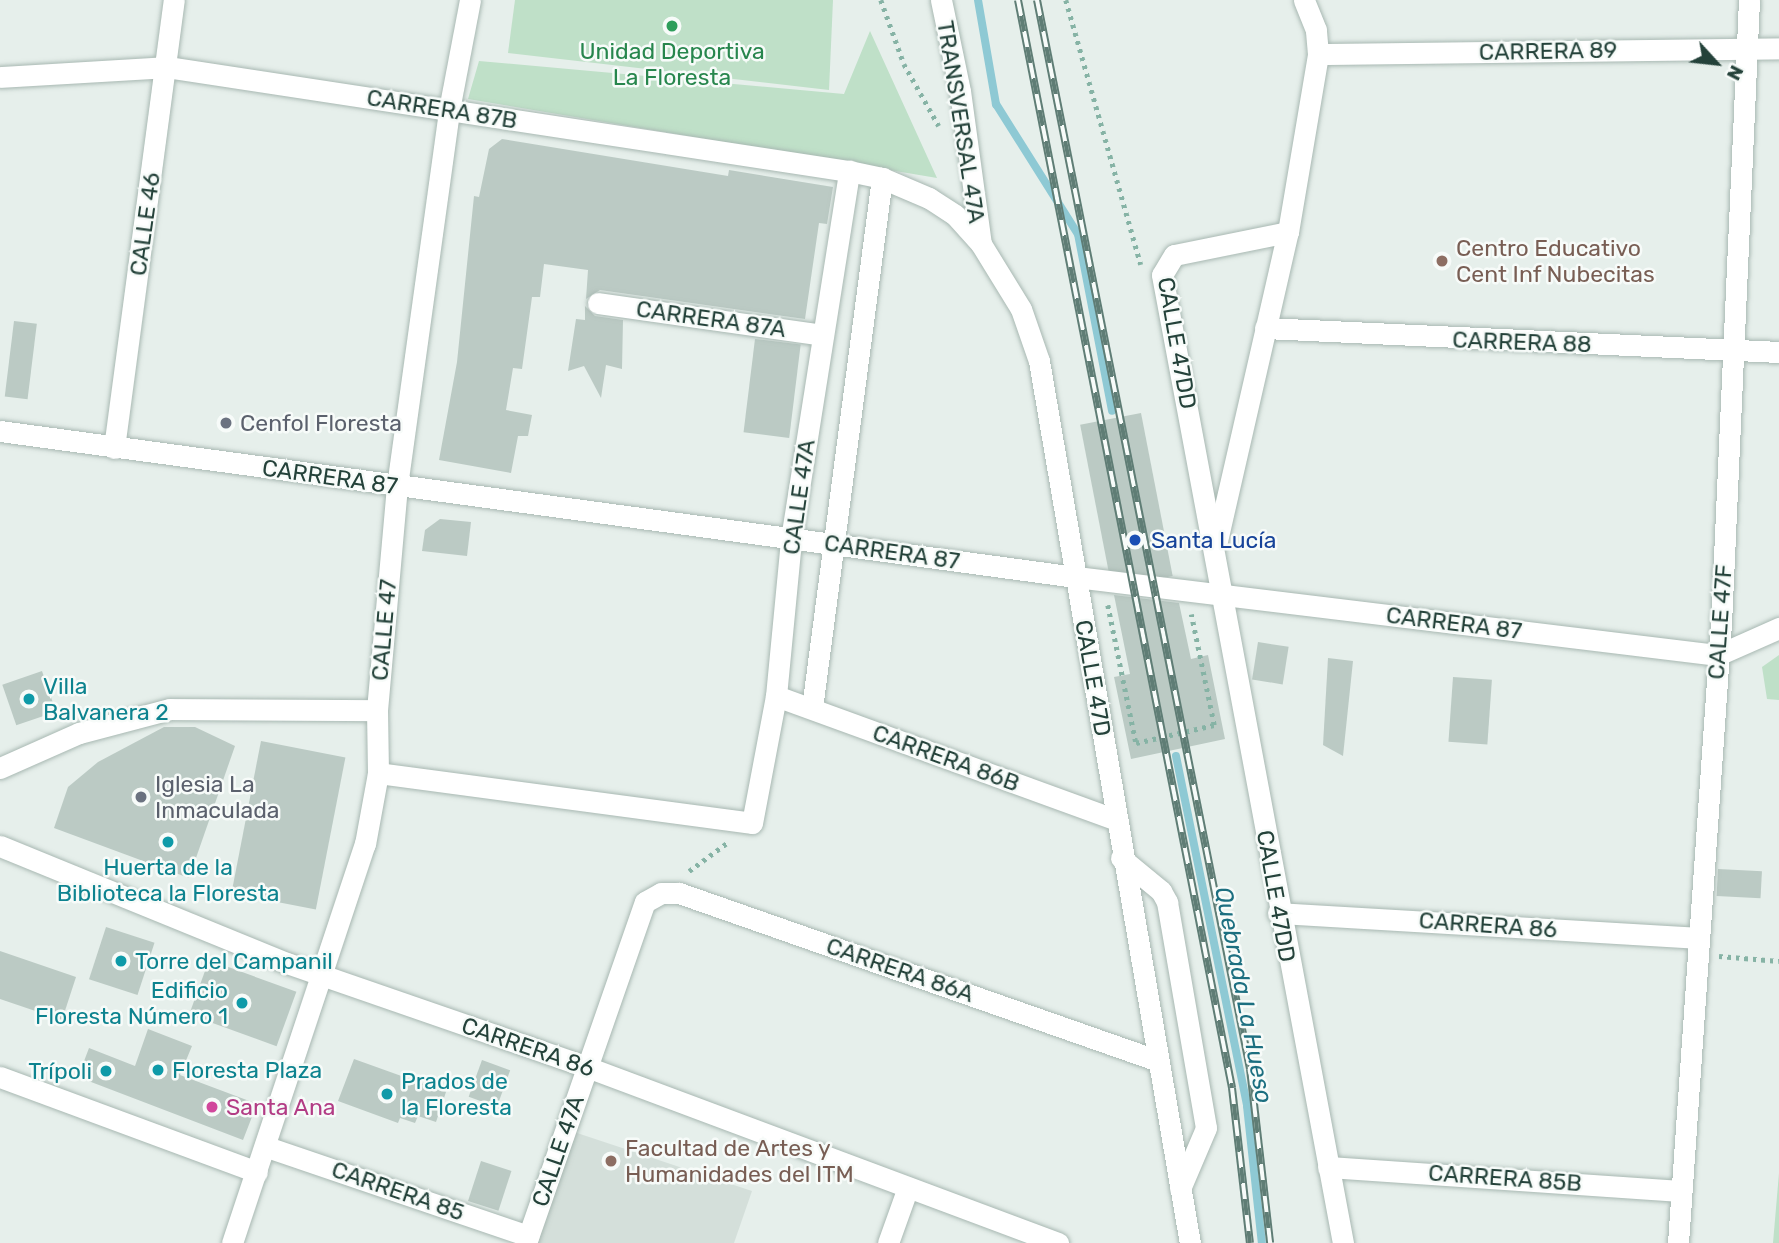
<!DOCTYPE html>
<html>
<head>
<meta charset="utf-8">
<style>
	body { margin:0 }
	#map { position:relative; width:1779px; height:1243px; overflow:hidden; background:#e6efeb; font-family:Rubik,sans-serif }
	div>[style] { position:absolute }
	.built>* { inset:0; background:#d4dfda }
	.green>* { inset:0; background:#bfe0c8 }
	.stream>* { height:8px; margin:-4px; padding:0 4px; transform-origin:4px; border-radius:4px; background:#8ec9d4 }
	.building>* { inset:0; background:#bbcac4; transform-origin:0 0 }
	.path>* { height:4.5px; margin-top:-2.25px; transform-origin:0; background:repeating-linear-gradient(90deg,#86b3a5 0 3.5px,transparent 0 8.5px) }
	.roads { filter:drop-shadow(0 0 2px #a8b8b2) drop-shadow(0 0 2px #a8b8b2) }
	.minor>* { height:21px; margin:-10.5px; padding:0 10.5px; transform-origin:10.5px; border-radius:10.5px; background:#fff }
	.rail>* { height:8px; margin-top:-4px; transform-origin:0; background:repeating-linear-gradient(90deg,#f7fbf9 0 16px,#5f7d75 0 32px); box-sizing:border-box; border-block:2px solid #5f7d75 }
	.dots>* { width:19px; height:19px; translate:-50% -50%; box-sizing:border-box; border:4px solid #f7fbf9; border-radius:50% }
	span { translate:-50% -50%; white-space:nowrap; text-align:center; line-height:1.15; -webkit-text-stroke:5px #f7fbf9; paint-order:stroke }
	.leisure-label { font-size:23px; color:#27864d }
	.street-label { font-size:23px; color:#24423a }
	.education-label { font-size:23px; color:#785e54 }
	.left { translate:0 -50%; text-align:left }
	.worship-label { font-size:23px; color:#5b616d }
	.transit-label { font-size:23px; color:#164399 }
	.culture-label { font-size:23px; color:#0d838f }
	.right { translate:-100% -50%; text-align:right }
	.hotel-label { font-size:23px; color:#b23c85 }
	.water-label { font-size:24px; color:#1c6f80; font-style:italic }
	.north { position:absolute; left:1681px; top:28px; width:70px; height:70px; -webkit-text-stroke:5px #f7fbf9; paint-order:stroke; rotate:117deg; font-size:19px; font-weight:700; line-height:28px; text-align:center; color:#24423a }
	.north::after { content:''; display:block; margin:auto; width:24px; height:32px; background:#24423a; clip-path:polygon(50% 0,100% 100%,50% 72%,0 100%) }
</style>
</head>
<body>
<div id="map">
	<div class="built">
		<i style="clip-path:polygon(571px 1131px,752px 1191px,734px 1243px,534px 1243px)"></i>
	</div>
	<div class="green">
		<i style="clip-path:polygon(515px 0,833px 0,829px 90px,508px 53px)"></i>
		<i style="clip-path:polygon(870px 31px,937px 178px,468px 99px,479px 61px,844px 94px)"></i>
		<i style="clip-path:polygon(1779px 655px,1779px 700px,1767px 699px,1762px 667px)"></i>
		<i style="clip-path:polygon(1779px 1173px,1779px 1243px,1773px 1243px)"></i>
	</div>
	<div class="stream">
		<i style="left:978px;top:0;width:106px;rotate:80.2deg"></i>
		<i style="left:996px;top:104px;width:154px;rotate:57.8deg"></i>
		<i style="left:1078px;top:234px;width:180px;rotate:79.1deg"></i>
		<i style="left:1176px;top:756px;width:357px;rotate:78.5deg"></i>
		<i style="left:1247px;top:1106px;width:138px;rotate:83.8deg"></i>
	</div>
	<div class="building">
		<i style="clip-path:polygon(502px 139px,728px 176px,729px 170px,833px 187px,827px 224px,819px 223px,805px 319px,600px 290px,586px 299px,588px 270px,544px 264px,540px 297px,532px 297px,522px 369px,513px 368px,506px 410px,532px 415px,528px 436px,518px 436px,511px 473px,439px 460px,457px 362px,474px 196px,479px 197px,489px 149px)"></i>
		<i style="clip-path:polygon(585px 306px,595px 316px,623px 320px,622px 369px,606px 365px,601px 398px,584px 366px,568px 371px,576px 319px,585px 320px)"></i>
		<i style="left:14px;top:321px;width:23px;height:76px;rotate:7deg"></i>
		<i style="left:755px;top:339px;width:46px;height:94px;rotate:7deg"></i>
		<i style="left:1141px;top:413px;width:166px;height:62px;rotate:79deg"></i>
		<i style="clip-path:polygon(440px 519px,471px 522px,467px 556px,422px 551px,425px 530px)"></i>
		<i style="clip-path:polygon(1114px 595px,1179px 603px,1191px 659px,1208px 655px,1225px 739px,1131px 759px,1114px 677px,1130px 674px)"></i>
		<i style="left:1258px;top:642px;width:31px;height:38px;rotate:9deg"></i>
		<i style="clip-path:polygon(1328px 658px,1353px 661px,1343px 756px,1323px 745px)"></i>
		<i style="left:42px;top:671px;width:43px;height:42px;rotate:71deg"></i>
		<i style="left:1453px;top:677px;width:39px;height:65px;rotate:4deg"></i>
		<i style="clip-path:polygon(164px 727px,195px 727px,235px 746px,189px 878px,54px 828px,68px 787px,98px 762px)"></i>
		<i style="left:261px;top:741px;width:86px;height:155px;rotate:11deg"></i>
		<i style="left:1718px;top:869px;width:44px;height:27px;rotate:3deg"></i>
		<i style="left:106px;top:927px;width:51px;height:55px;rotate:18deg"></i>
		<i style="clip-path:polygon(0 951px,76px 977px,62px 1020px,0 999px)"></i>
		<i style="left:209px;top:960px;width:93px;height:58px;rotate:20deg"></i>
		<i style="clip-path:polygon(148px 1029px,192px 1046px,180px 1075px,257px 1104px,243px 1140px,78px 1077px,89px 1048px,135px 1066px)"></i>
		<i style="clip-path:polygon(354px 1059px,446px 1092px,436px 1122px,418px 1116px,415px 1123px,400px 1118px,398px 1123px,338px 1101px)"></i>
		<i style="left:482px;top:1060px;width:30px;height:39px;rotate:20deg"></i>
		<i style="left:481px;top:1161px;width:32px;height:42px;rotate:18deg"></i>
	</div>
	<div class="path">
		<i style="left:881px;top:0;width:68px;rotate:70.2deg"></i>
		<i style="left:904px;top:64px;width:71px;rotate:60.6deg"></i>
		<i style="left:1066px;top:0;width:275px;rotate:74.2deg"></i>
		<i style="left:1108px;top:605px;width:141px;rotate:78.5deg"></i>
		<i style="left:1136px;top:743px;width:80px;rotate:-13deg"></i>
		<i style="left:1214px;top:725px;width:113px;rotate:-101.7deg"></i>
		<i style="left:689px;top:871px;width:47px;rotate:-36.4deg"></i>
		<i style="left:1719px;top:956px;width:60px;rotate:4.8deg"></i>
	</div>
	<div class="roads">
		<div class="minor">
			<i style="left:941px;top:0;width:93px;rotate:78.2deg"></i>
			<i style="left:960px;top:91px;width:154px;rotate:82.2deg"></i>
			<i style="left:1318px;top:54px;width:461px;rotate:-0.7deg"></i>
			<i style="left:0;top:77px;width:167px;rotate:-3.4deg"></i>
			<i style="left:167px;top:67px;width:690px;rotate:8.67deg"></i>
			<i style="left:849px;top:171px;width:34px;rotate:12deg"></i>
			<i style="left:882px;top:178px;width:51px;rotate:23.1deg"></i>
			<i style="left:929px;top:198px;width:31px;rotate:33deg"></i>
			<i style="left:955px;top:215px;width:39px;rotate:48deg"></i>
			<i style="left:981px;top:244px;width:76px;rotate:58.4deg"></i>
			<i style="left:1021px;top:309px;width:55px;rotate:70.9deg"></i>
			<i style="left:1039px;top:361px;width:895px;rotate:80.29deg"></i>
			<i style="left:1288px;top:232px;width:116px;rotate:168.6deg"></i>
			<i style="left:1174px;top:255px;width:23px;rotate:121deg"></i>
			<i style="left:1162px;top:275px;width:985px;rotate:79.41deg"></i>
			<i style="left:598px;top:303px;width:227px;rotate:8.1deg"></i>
			<i style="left:1265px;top:328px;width:515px;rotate:2.67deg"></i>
			<i style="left:0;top:431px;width:1086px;rotate:7.73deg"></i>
			<i style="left:1076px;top:577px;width:647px;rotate:6.93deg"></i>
			<i style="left:1718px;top:655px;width:67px;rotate:-23.9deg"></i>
			<i style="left:114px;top:448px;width:452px;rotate:-82.4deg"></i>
			<i style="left:1217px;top:541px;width:317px;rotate:-77.1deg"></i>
			<i style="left:1288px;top:232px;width:181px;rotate:-80.4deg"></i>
			<i style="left:1318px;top:54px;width:24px;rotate:-95deg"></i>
			<i style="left:1316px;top:30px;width:32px;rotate:-112deg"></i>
			<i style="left:776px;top:696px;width:363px;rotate:20deg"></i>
			<i style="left:812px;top:708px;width:535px;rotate:-82.48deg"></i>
			<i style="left:0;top:768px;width:86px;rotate:-23.9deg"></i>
			<i style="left:79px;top:733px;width:94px;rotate:-14.8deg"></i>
			<i style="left:170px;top:709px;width:207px;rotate:0.3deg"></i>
			<i style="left:378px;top:773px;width:377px;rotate:7.6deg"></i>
			<i style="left:752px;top:823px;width:129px;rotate:-79.3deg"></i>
			<i style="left:776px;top:696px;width:158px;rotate:-84.5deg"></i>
			<i style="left:791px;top:539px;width:373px;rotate:-81deg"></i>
			<i style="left:0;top:846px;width:310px;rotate:22.2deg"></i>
			<i style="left:287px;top:963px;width:318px;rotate:19.1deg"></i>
			<i style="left:587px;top:1067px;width:503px;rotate:20.49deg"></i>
			<i style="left:1121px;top:858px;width:52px;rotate:39.5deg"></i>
			<i style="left:1161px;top:891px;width:13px;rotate:61deg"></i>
			<i style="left:1167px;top:902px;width:229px;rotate:80.2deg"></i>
			<i style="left:1206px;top:1128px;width:66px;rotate:113.1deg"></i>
			<i style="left:1278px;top:913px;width:421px;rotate:3.4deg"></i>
			<i style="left:0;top:1077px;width:274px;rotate:20.3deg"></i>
			<i style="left:267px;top:1147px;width:276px;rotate:18.8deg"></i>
			<i style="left:1328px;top:1167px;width:354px;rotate:3.9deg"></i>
			<i style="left:232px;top:1243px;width:421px;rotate:-71.6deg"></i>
			<i style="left:365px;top:844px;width:72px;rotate:-79.6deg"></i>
			<i style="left:378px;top:773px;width:63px;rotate:-90.9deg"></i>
			<i style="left:377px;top:710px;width:225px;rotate:-84.9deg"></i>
			<i style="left:397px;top:486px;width:380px;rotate:-82.1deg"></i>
			<i style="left:449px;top:110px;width:112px;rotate:-79.2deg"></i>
			<i style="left:526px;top:1243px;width:361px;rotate:-70.8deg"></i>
			<i style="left:645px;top:902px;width:18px;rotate:-29deg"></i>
			<i style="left:661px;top:893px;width:18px"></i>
			<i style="left:679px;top:893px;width:505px;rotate:19.3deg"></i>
			<i style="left:888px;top:1243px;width:59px;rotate:-70.3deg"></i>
			<i style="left:1678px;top:1243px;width:620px;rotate:-86.03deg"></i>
			<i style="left:1721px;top:624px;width:625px;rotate:-87.43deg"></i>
		</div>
	</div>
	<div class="rail">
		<i style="left:1018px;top:0;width:1109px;rotate:78.87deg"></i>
		<i style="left:1232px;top:1088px;width:156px;rotate:83.4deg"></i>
		<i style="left:1037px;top:0;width:1090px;rotate:78.73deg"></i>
		<i style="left:1250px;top:1069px;width:175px;rotate:83.4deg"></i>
	</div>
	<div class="dots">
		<i style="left:672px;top:26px;background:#2e9e5b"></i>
		<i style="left:1442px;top:261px;background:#8d6e63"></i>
		<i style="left:226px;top:423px;background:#6b7280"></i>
		<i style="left:1135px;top:540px;background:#1a4fb4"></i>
		<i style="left:29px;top:699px;background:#0f9aa8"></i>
		<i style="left:141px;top:797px;background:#6b7280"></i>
		<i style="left:168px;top:842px;background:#0f9aa8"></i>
		<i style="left:121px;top:961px;background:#0f9aa8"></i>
		<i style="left:242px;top:1003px;background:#0f9aa8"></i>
		<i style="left:158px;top:1070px;background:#0f9aa8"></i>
		<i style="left:106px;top:1071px;background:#0f9aa8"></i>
		<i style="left:387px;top:1094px;background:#0f9aa8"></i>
		<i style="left:212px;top:1107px;background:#d1479c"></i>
		<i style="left:611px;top:1161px;background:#8d6e63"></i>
	</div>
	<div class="leisure-label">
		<span style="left:672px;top:64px">Unidad Deportiva<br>La Floresta</span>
	</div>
	<div class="street-label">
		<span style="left:1548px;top:51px;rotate:-1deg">CARRERA 89</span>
		<span style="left:442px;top:109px;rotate:9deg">CARRERA 87B</span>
		<span style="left:961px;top:122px;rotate:81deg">TRANSVERSAL 47A</span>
		<span style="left:145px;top:224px;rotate:-82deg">CALLE 46</span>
		<span style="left:711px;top:319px;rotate:8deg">CARRERA 87A</span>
		<span style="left:1522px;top:342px;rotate:2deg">CARRERA 88</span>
		<span style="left:1177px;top:343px;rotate:80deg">CALLE 47DD</span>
		<span style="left:330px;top:477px;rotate:8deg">CARRERA 87</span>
		<span style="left:799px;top:497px;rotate:-82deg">CALLE 47A</span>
		<span style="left:892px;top:552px;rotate:8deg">CARRERA 87</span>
		<span style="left:1720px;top:622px;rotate:-86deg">CALLE 47F</span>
		<span style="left:1454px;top:623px;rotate:7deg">CARRERA 87</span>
		<span style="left:384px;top:630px;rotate:-85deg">CALLE 47</span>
		<span style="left:1093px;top:678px;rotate:80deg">CALLE 47D</span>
		<span style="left:946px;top:758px;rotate:20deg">CARRERA 86B</span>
		<span style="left:1276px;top:896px;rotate:80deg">CALLE 47DD</span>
		<span style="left:1488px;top:925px;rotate:4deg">CARRERA 86</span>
		<span style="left:900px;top:970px;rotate:19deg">CARRERA 86A</span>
		<span style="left:528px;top:1047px;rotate:19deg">CARRERA 86</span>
		<span style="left:558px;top:1151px;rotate:-71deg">CALLE 47A</span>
		<span style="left:1505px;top:1178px;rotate:4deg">CARRERA 85B</span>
		<span style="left:398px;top:1191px;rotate:19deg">CARRERA 85</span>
	</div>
	<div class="education-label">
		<span class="left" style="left:1456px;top:261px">Centro Educativo<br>Cent Inf Nubecitas</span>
		<span class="left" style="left:625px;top:1161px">Facultad de Artes y<br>Humanidades del ITM</span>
	</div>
	<div class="worship-label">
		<span class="left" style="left:240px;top:423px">Cenfol Floresta</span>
		<span class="left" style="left:155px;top:797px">Iglesia La<br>Inmaculada</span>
	</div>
	<div class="transit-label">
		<span class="left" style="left:1151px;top:540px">Santa Lucía</span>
	</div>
	<div class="culture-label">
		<span class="left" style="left:43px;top:699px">Villa<br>Balvanera 2</span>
		<span style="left:168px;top:880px">Huerta de la<br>Biblioteca la Floresta</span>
		<span class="left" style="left:135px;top:961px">Torre del Campanil</span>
		<span class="right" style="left:228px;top:1003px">Edificio<br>Floresta Número 1</span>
		<span class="left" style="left:172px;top:1070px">Floresta Plaza</span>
		<span class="right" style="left:92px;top:1071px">Trípoli</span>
		<span class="left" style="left:401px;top:1094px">Prados de<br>la Floresta</span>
	</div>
	<div class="hotel-label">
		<span class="left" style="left:226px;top:1107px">Santa Ana</span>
	</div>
	<div class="water-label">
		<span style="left:1243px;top:995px;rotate:79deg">Quebrada La Hueso</span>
	</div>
	<div class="north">N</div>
</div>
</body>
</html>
